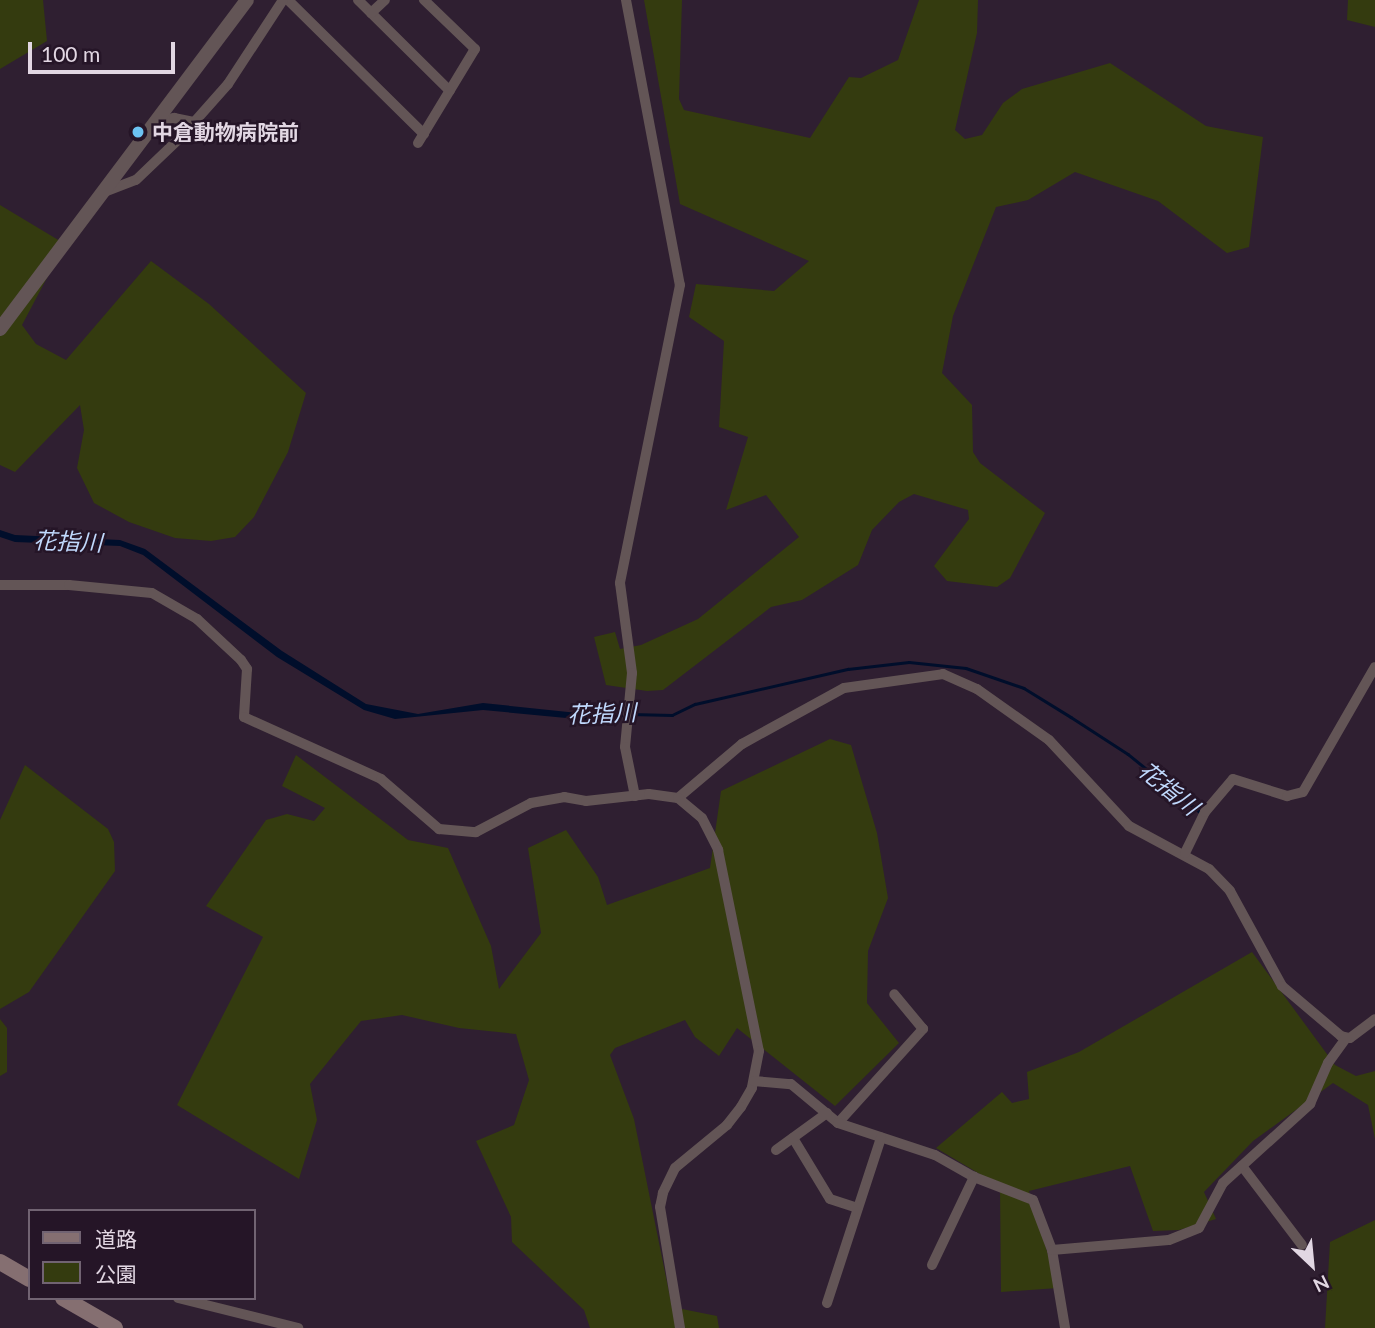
<!DOCTYPE html>
<html>
<head>
<meta charset="utf-8">
<style>
	body { margin:0 }
	#map { position:relative; width:1375px; height:1328px; overflow:hidden; background:#2f1f31; font-family:Lato,"Noto Sans JP",sans-serif }
	div>[style] { position:absolute }
	.green>* { inset:0; background:#343b0f }
	.water>* { inset:0; background:#000e2b }
	.stream>* { height:2.5px; margin:-1.25px; padding:0 1.25px; transform-origin:1.25px; border-radius:1.25px; background:#000e2b }
	.minor>* { height:10px; margin:-5px; padding:0 5px; transform-origin:5px; border-radius:5px; background:#635556 }
	.tertiary>* { height:14px; margin:-7px; padding:0 7px; transform-origin:7px; border-radius:7px; background:#635556 }
	.secondary>* { height:16px; margin:-8px; padding:0 8px; transform-origin:8px; border-radius:8px; background:#856f71 }
	.dots>* { width:19px; height:19px; translate:-50% -50%; box-sizing:border-box; border:4px solid #251527; border-radius:50% }
	span { translate:-50% -50%; white-space:nowrap; text-align:center; line-height:1.15; -webkit-text-stroke:5px #251527; paint-order:stroke }
	.poi-label { font-size:21px; color:#e2d7e3; font-weight:700 }
	.left { translate:0 -50%; text-align:left }
	.water-label { font-size:23px; color:#c0d9fd; font-style:italic }
	.legend { position:absolute; left:28px; top:1209px; width:228px; height:91px; box-sizing:border-box; background:#251527; border:2px solid #716372; margin:0; padding:9px 12px; list-style:none; font-size:21px; color:#e2d7e3 }
	.legend li { display:flex; align-items:center; gap:14px; height:35px }
	.legend b { width:35px; border:2px solid #716372 }
	.north { position:absolute; left:1277px; top:1230px; width:70px; height:70px; -webkit-text-stroke:5px #251527; paint-order:stroke; rotate:154deg; font-size:19px; font-weight:700; line-height:28px; text-align:center; color:#e2d7e3 }
	.north::after { content:''; display:block; margin:auto; width:24px; height:32px; background:#e2d7e3; clip-path:polygon(50% 0,100% 100%,50% 72%,0 100%) }
	.scale { position:absolute; left:28px; top:42px; width:147px; height:32px; box-sizing:border-box; border:4px solid #e2d7e3; border-top:0; padding-left:9px; font-size:21px; line-height:24px; white-space:nowrap; color:#e2d7e3; -webkit-text-stroke:5px #251527; paint-order:stroke }
</style>
</head>
<body>
<div id="map">
	<div class="green">
		<i style="clip-path:polygon(0 0,43px 0,47px 41px,0 69px)"></i>
		<i style="clip-path:polygon(644px 0,682px 0,679px 99px,684px 110px,810px 138px,849px 77px,861px 78px,898px 60px,919px 0,978px 0,977px 33px,955px 130px,965px 139px,982px 135px,1003px 103px,1022px 89px,1110px 63px,1206px 126px,1263px 137px,1249px 247px,1227px 253px,1158px 201px,1075px 172px,1028px 200px,996px 207px,953px 316px,942px 373px,972px 405px,973px 452px,980px 463px,1045px 513px,1010px 578px,997px 587px,947px 581px,934px 566px,969px 519px,968px 510px,914px 494px,899px 502px,872px 530px,858px 565px,802px 600px,771px 607px,663px 690px,647px 691px,606px 685px,594px 637px,615px 632px,620px 649px,641px 645px,698px 619px,799px 537px,766px 495px,726px 510px,748px 437px,719px 427px,724px 341px,689px 317px,696px 284px,774px 291px,809px 261px,680px 204px)"></i>
		<i style="clip-path:polygon(1348px 0,1375px 0,1375px 27px,1347px 20px)"></i>
		<i style="clip-path:polygon(0 205px,65px 244px,22px 325px,36px 344px,66px 360px,151px 261px,209px 304px,306px 393px,288px 452px,254px 517px,235px 537px,211px 541px,175px 538px,129px 522px,94px 503px,77px 468px,84px 430px,80px 405px,15px 472px,0 465px)"></i>
		<i style="clip-path:polygon(830px 739px,851px 745px,877px 833px,888px 898px,868px 951px,867px 1003px,899px 1043px,835px 1106px,737px 1028px,719px 1056px,695px 1037px,685px 1020px,615px 1048px,610px 1055px,634px 1119px,672px 1307px,717px 1316px,719px 1328px,590px 1328px,584px 1310px,512px 1242px,511px 1217px,476px 1141px,514px 1125px,529px 1080px,516px 1034px,459px 1028px,402px 1015px,361px 1021px,310px 1084px,317px 1120px,299px 1179px,177px 1105px,263px 937px,206px 906px,266px 820px,287px 814px,314px 821px,325px 808px,282px 786px,296px 755px,408px 840px,448px 848px,491px 946px,499px 989px,541px 933px,528px 848px,566px 830px,598px 877px,607px 905px,710px 868px,721px 791px)"></i>
		<i style="clip-path:polygon(25px 765px,108px 829px,114px 842px,115px 871px,29px 992px,0 1009px,0 820px)"></i>
		<i style="clip-path:polygon(1252px 952px,1335px 1065px,1356px 1076px,1375px 1071px,1375px 1139px,1368px 1105px,1333px 1083px,1253px 1141px,1204px 1192px,1216px 1219px,1179px 1230px,1153px 1231px,1130px 1166px,1029px 1191px,1058px 1288px,1001px 1292px,1000px 1186px,936px 1148px,1002px 1092px,1012px 1103px,1029px 1099px,1027px 1072px,1079px 1052px)"></i>
		<i style="clip-path:polygon(0 1019px,7px 1028px,7px 1072px,0 1076px)"></i>
		<i style="clip-path:polygon(1375px 1220px,1375px 1328px,1325px 1328px,1330px 1242px)"></i>
	</div>
	<div class="water">
		<i style="clip-path:polygon(0 530px,15px 535px,120px 540px,145px 549px,282px 651px,366px 704px,418px 714px,483px 703px,597px 715px,598px 721px,483px 710px,395px 719px,364px 710px,277px 657px,143px 555px,120px 546px,15px 542px,0 537px)"></i>
	</div>
	<div class="stream">
		<i style="left:630px;top:714px;width:42px;rotate:1.4deg"></i>
		<i style="left:672px;top:715px;width:25px;rotate:-26deg"></i>
		<i style="left:695px;top:704px;width:157px;rotate:-12.9deg"></i>
		<i style="left:848px;top:669px;width:61px;rotate:-6.5deg"></i>
		<i style="left:909px;top:662px;width:57px;rotate:6deg"></i>
		<i style="left:966px;top:668px;width:61px;rotate:19deg"></i>
		<i style="left:1024px;top:688px;width:55px;rotate:31.7deg"></i>
		<i style="left:1071px;top:717px;width:68px;rotate:33deg"></i>
		<i style="left:1128px;top:754px;width:92px;rotate:38.9deg"></i>
		<i style="left:596px;top:718px;width:28px;rotate:-6deg"></i>
	</div>
	<div class="minor">
		<i style="left:288px;top:0;width:191px;rotate:44.6deg"></i>
		<i style="left:358px;top:0;width:129px;rotate:44.7deg"></i>
		<i style="left:626px;top:0;width:290px;rotate:79.3deg"></i>
		<i style="left:680px;top:285px;width:304px;rotate:101.4deg"></i>
		<i style="left:620px;top:583px;width:91px;rotate:82.4deg"></i>
		<i style="left:632px;top:673px;width:74px;rotate:95.4deg"></i>
		<i style="left:625px;top:747px;width:50px;rotate:78.5deg"></i>
		<i style="left:371px;top:13px;width:19px;rotate:-43deg"></i>
		<i style="left:155px;top:123px;width:20px;rotate:-15deg"></i>
		<i style="left:174px;top:118px;width:20px;rotate:11deg"></i>
		<i style="left:418px;top:143px;width:110px;rotate:-58.8deg"></i>
		<i style="left:475px;top:49px;width:71px;rotate:-136.1deg"></i>
		<i style="left:104px;top:192px;width:34px;rotate:-21deg"></i>
		<i style="left:136px;top:180px;width:62px;rotate:-43.7deg"></i>
		<i style="left:181px;top:137px;width:71px;rotate:-48.4deg"></i>
		<i style="left:228px;top:84px;width:100px;rotate:-56.8deg"></i>
		<i style="left:0;top:585px;width:69px"></i>
		<i style="left:69px;top:585px;width:83px;rotate:5.5deg"></i>
		<i style="left:152px;top:593px;width:52px;rotate:30deg"></i>
		<i style="left:197px;top:619px;width:60px;rotate:43deg"></i>
		<i style="left:241px;top:660px;width:11px;rotate:56deg"></i>
		<i style="left:247px;top:669px;width:48px;rotate:93.6deg"></i>
		<i style="left:244px;top:717px;width:150px;rotate:24.3deg"></i>
		<i style="left:381px;top:779px;width:77px;rotate:40.8deg"></i>
		<i style="left:439px;top:829px;width:37px;rotate:5deg"></i>
		<i style="left:476px;top:832px;width:62px;rotate:-27.8deg"></i>
		<i style="left:531px;top:803px;width:34px;rotate:-10deg"></i>
		<i style="left:564px;top:797px;width:22px;rotate:10deg"></i>
		<i style="left:586px;top:801px;width:63px;rotate:-6.3deg"></i>
		<i style="left:649px;top:794px;width:29px;rotate:8deg"></i>
		<i style="left:678px;top:798px;width:84px;rotate:-40.2deg"></i>
		<i style="left:742px;top:744px;width:116px;rotate:-28.8deg"></i>
		<i style="left:844px;top:688px;width:100px;rotate:-8deg"></i>
		<i style="left:943px;top:674px;width:37px;rotate:24deg"></i>
		<i style="left:977px;top:689px;width:88px;rotate:35.3deg"></i>
		<i style="left:1049px;top:740px;width:117px;rotate:47.1deg"></i>
		<i style="left:1129px;top:826px;width:91px;rotate:28.3deg"></i>
		<i style="left:1209px;top:869px;width:30px;rotate:46deg"></i>
		<i style="left:1230px;top:891px;width:108px;rotate:61.3deg"></i>
		<i style="left:1282px;top:986px;width:77px;rotate:40.3deg"></i>
		<i style="left:1341px;top:1036px;width:9px;rotate:13deg"></i>
		<i style="left:1350px;top:1038px;width:31px;rotate:-37deg"></i>
		<i style="left:678px;top:798px;width:31px;rotate:40deg"></i>
		<i style="left:702px;top:818px;width:36px;rotate:63deg"></i>
		<i style="left:718px;top:850px;width:205px;rotate:78.5deg"></i>
		<i style="left:759px;top:1051px;width:38px;rotate:101deg"></i>
		<i style="left:752px;top:1088px;width:22px;rotate:120deg"></i>
		<i style="left:741px;top:1107px;width:23px;rotate:128deg"></i>
		<i style="left:727px;top:1125px;width:67px;rotate:140.4deg"></i>
		<i style="left:675px;top:1168px;width:28px;rotate:116deg"></i>
		<i style="left:663px;top:1193px;width:14px;rotate:102deg"></i>
		<i style="left:660px;top:1207px;width:123px;rotate:80.6deg"></i>
		<i style="left:1185px;top:853px;width:46px;rotate:-64deg"></i>
		<i style="left:1205px;top:812px;width:43px;rotate:-49.7deg"></i>
		<i style="left:1233px;top:779px;width:57px;rotate:17.5deg"></i>
		<i style="left:1287px;top:796px;width:16px;rotate:-14deg"></i>
		<i style="left:1303px;top:792px;width:144px;rotate:-60.1deg"></i>
		<i style="left:754px;top:1081px;width:37px;rotate:5deg"></i>
		<i style="left:791px;top:1084px;width:61px;rotate:39.7deg"></i>
		<i style="left:838px;top:1123px;width:127px;rotate:-47.9deg"></i>
		<i style="left:923px;top:1029px;width:45px;rotate:-129.6deg"></i>
		<i style="left:838px;top:1123px;width:102px;rotate:18.3deg"></i>
		<i style="left:935px;top:1155px;width:45px;rotate:29.4deg"></i>
		<i style="left:974px;top:1177px;width:63px;rotate:21.3deg"></i>
		<i style="left:1033px;top:1200px;width:53px;rotate:69.2deg"></i>
		<i style="left:1052px;top:1250px;width:79px;rotate:80.5deg"></i>
		<i style="left:793px;top:1138px;width:71px;rotate:58.8deg"></i>
		<i style="left:830px;top:1199px;width:29px;rotate:18deg"></i>
		<i style="left:776px;top:1150px;width:63px;rotate:-36deg"></i>
		<i style="left:1242px;top:1166px;width:99px;rotate:52.8deg"></i>
		<i style="left:1052px;top:1250px;width:117px;rotate:-4.9deg"></i>
		<i style="left:1169px;top:1240px;width:32px;rotate:-22deg"></i>
		<i style="left:1199px;top:1228px;width:51px;rotate:-61.9deg"></i>
		<i style="left:1223px;top:1183px;width:118px;rotate:-42.2deg"></i>
		<i style="left:1310px;top:1104px;width:45px;rotate:-66.3deg"></i>
		<i style="left:1328px;top:1063px;width:31px;rotate:-54deg"></i>
		<i style="left:932px;top:1265px;width:98px;rotate:-64.5deg"></i>
		<i style="left:178px;top:1298px;width:124px;rotate:14deg"></i>
		<i style="left:827px;top:1303px;width:174px;rotate:-71.9deg"></i>
	</div>
	<div class="tertiary">
		<i style="left:0;top:329px;width:411px;rotate:-53.1deg"></i>
	</div>
	<div class="secondary">
		<i style="left:0;top:1262px;width:34px;rotate:30deg"></i>
		<i style="left:63px;top:1298px;width:60px;rotate:30deg"></i>
	</div>
	<div class="dots">
		<i style="left:138px;top:132px;background:#6cc3f2"></i>
	</div>
	<div class="poi-label">
		<span class="left" style="left:152px;top:132px">中倉動物病院前</span>
	</div>
	<div class="water-label">
		<span style="left:68px;top:541px;rotate:2deg">花指川</span>
		<span style="left:602px;top:713px;rotate:-2deg">花指川</span>
		<span style="left:1169px;top:788px;rotate:39deg">花指川</span>
	</div>
	<ul class="legend">
	<li><b style="height:9px;background:#856f71"></b>道路</li>
	<li><b style="height:19px;background:#343b0f"></b>公園</li>
	</ul>
	<div class="north">N</div>
	<div class="scale">100 m</div>
</div>
</body>
</html>
